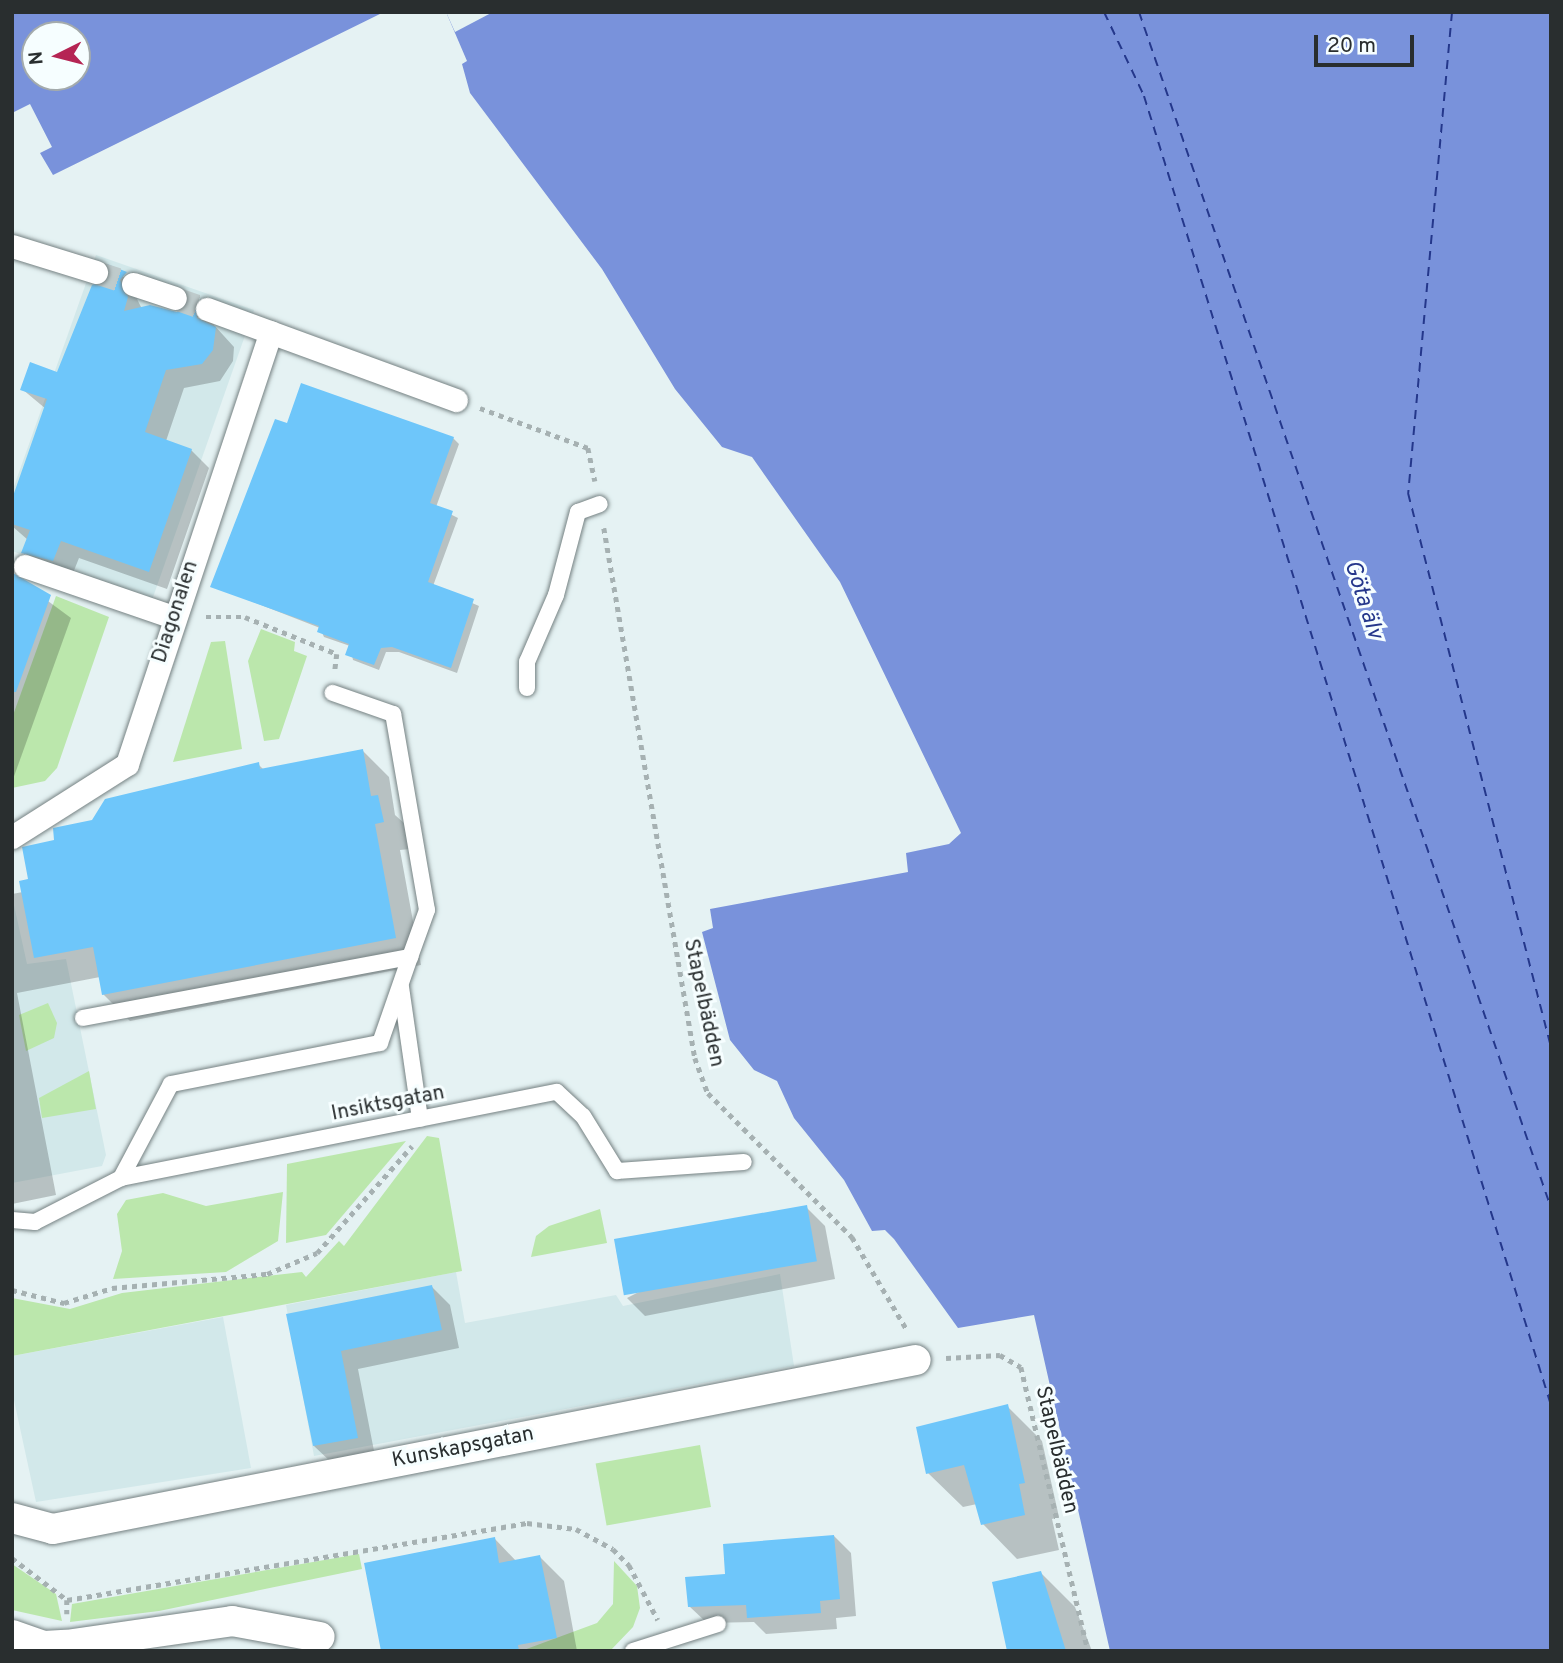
<!DOCTYPE html>
<html>
<head>
<meta charset="utf-8">
<style>
	body { margin:0 }
	#map { position:relative; width:1563px; height:1663px; overflow:hidden; background:#e5f2f3; font-family:Overpass,sans-serif }
	div>[style] { position:absolute }
	.built>* { inset:0; background:#d2e8ea }
	.green>* { inset:0; background:#bbe7ac; transform-origin:0 0 }
	.water>* { inset:0; background:#7992db }
	.pier>* { inset:0; background:#e5f2f3 }
	.shadow>* { inset:0; background:#0003 }
	.ferry>* { height:2px; margin-top:-1px; transform-origin:0; background:repeating-linear-gradient(90deg,#24378b 0 9px,transparent 0 16px) }
	.building>* { inset:0; background:#6ec6fa; transform-origin:0 0 }
	.pedestrian-tunnel>* { height:23px; margin-top:-11.5px; transform-origin:0; background:repeating-linear-gradient(90deg,#bfcbcc 0 23px,transparent 0 34px) }
	.path>* { height:4.5px; margin-top:-2.25px; transform-origin:0; background:repeating-linear-gradient(90deg,#a6b1b2 0 5px,transparent 0 10px) }
	.roads { filter:drop-shadow(0 0 2px #758182) drop-shadow(0 0 2px #758182) }
	.service>* { height:16px; margin:-8px; padding:0 8px; transform-origin:8px; border-radius:8px; background:#fff }
	.pedestrian>* { height:23px; margin:-11.5px; padding:0 11.5px; transform-origin:11.5px; border-radius:11.5px; background:#fff }
	.minor>* { height:30px; margin:-15px; padding:0 15px; transform-origin:15px; border-radius:15px; background:#fff }
	span { translate:-50% -50%; white-space:nowrap; text-align:center; line-height:1.15; -webkit-text-stroke:6px #f6feff; paint-order:stroke }
	.street-label { font-size:21px; color:#292e2f }
	.water-label { font-size:23px; color:#24378b; font-style:italic }
	.frame { position:absolute; inset:0; border:14px solid #292e2f; pointer-events:none }
	.north { position:absolute; left:21px; top:21px; width:70px; height:70px; box-sizing:border-box; background:#f6feff; border:2px solid #a4abac; border-radius:50%; rotate:264deg; font-size:19px; font-weight:700; line-height:28px; text-align:center; color:#292e2f }
	.north::after { content:''; display:block; margin:auto; width:24px; height:32px; background:#b52554; clip-path:polygon(50% 0,100% 100%,50% 72%,0 100%) }
	.scale { position:absolute; left:1314px; top:35px; width:100px; height:32px; box-sizing:border-box; border:4px solid #292e2f; border-top:0; padding-left:9px; font-size:21px; line-height:24px; white-space:nowrap; color:#292e2f; -webkit-text-stroke:5px #f6feff; paint-order:stroke }
</style>
</head>
<body>
<div id="map">
	<div class="built">
		<i style="clip-path:polygon(96px 255px,254px 310px,152px 600px,12px 551px,12px 492px)"></i>
		<i style="clip-path:polygon(12px 896px,27px 964px,66px 959px,106px 1155px,102px 1166px,12px 1183px)"></i>
		<i style="clip-path:polygon(456px 1272px,465px 1323px,616px 1295px,623px 1306px,780px 1274px,794px 1366px,314px 1456px,286px 1305px)"></i>
		<i style="clip-path:polygon(223px 1317px,251px 1468px,36px 1502px,12px 1391px,12px 1356px)"></i>
	</div>
	<div class="green">
		<i style="clip-path:polygon(56px 596px,109px 617px,57px 768px,45px 781px,12px 788px,12px 718px)"></i>
		<i style="clip-path:polygon(261px 629px,295px 642px,294px 651px,307px 656px,279px 739px,264px 741px,248px 661px)"></i>
		<i style="clip-path:polygon(225px 641px,242px 749px,173px 762px,211px 642px)"></i>
		<i style="clip-path:polygon(48px 1003px,57px 1023px,54px 1038px,26px 1051px,19px 1015px)"></i>
		<i style="clip-path:polygon(89px 1071px,96px 1109px,42px 1118px,39px 1098px)"></i>
		<i style="clip-path:polygon(427px 1136px,439px 1138px,462px 1271px,12px 1356px,12px 1298px,70px 1309px,122px 1293px,302px 1272px,306px 1277px,339px 1241px,344px 1246px)"></i>
		<i style="clip-path:polygon(406px 1141px,326px 1235px,286px 1243px,287px 1164px)"></i>
		<i style="clip-path:polygon(283px 1192px,278px 1241px,226px 1272px,113px 1279px,122px 1251px,117px 1214px,126px 1200px,163px 1193px,206px 1206px)"></i>
		<i style="clip-path:polygon(600px 1209px,607px 1243px,531px 1257px,536px 1236px,549px 1226px)"></i>
		<i style="left:700px;top:1445px;width:63px;height:106px;rotate:80deg"></i>
		<i style="clip-path:polygon(359px 1554px,362px 1569px,159px 1611px,70px 1622px,72px 1604px)"></i>
		<i style="clip-path:polygon(614px 1561px,637px 1586px,640px 1608px,633px 1627px,610px 1651px,521px 1651px,597px 1623px,613px 1604px)"></i>
		<i style="clip-path:polygon(12px 1564px,56px 1594px,62px 1621px,12px 1610px)"></i>
	</div>
	<div class="water">
		<i style="clip-path:polygon(evenodd,12px 12px,384px 12px,53px 175px,40px 153px,52px 147px,30px 104px,12px 113px,12px 12px,35px 35px,77px 35px,77px 77px,35px 77px,35px 35px)"></i>
		<i style="clip-path:polygon(446px 12px,1551px 12px,1551px 1651px,1110px 1651px,1034px 1315px,958px 1328px,894px 1239px,885px 1230px,872px 1231px,844px 1180px,794px 1118px,777px 1081px,754px 1070px,730px 1040px,702px 932px,713px 928px,710px 909px,908px 872px,906px 853px,949px 844px,961px 833px,840px 582px,752px 457px,722px 447px,675px 389px,602px 269px,470px 93px,462px 64px,467px 61px)"></i>
	</div>
	<div class="pier">
		<i style="clip-path:polygon(446px 12px,493px 12px,455px 32px)"></i>
	</div>
	<div class="shadow">
		<i style="clip-path:polygon(109px 267px,144px 291px,137px 299px,142px 309px,178px 314px,193px 302px,234px 347px,233px 361px,220px 381px,184px 388px,166px 441px,191px 450px,209px 468px,167px 589px,79px 558px,71px 578px,41px 570px,23px 552px,28px 540px,12px 526px,12px 505px,46px 409px,22px 389px,58px 374px,111px 278px)"></i>
		<i style="clip-path:polygon(288px 426px,453px 438px,459px 444px,436px 507px,458px 518px,433px 586px,479px 606px,457px 673px,399px 652px,386px 652px,379px 670px,353px 660px,350px 646px,324px 637px,320px 628px,212px 586px)"></i>
		<i style="clip-path:polygon(14px 576px,71px 618px,12px 782px,12px 581px)"></i>
		<i style="clip-path:polygon(362px 750px,389px 777px,395px 815px,404px 823px,410px 849px,400px 850px,421px 965px,130px 1021px,103px 994px,100px 977px,17px 993px,56px 1195px,12px 1204px,12px 894px,23px 892px,56px 842px,93px 822px,258px 764px,264px 770px)"></i>
		<i style="clip-path:polygon(806px 1207px,825px 1226px,835px 1279px,645px 1316px,627px 1298px)"></i>
		<i style="clip-path:polygon(432px 1287px,450px 1305px,459px 1348px,358px 1369px,375px 1456px,333px 1464px,314px 1446px,288px 1315px)"></i>
		<i style="clip-path:polygon(1007px 1406px,1042px 1441px,1059px 1517px,1052px 1519px,1059px 1550px,1017px 1559px,983px 1524px,977px 1504px,963px 1507px,928px 1473px)"></i>
		<i style="clip-path:polygon(834px 1536px,851px 1553px,856px 1616px,836px 1618px,837px 1629px,766px 1634px,754px 1622px,707px 1623px,689px 1606px,727px 1575px)"></i>
		<i style="clip-path:polygon(495px 1539px,517px 1562px,540px 1557px,564px 1581px,577px 1651px,383px 1651px)"></i>
		<i style="clip-path:polygon(1041px 1573px,1075px 1607px,1092px 1651px,1009px 1651px)"></i>
	</div>
	<div class="ferry">
		<i style="left:1104px;top:12px;width:93px;rotate:64.5deg"></i>
		<i style="left:1144px;top:96px;width:1371px;rotate:72.73deg"></i>
		<i style="left:1139px;top:12px;width:1265px;rotate:70.99deg"></i>
		<i style="left:1452px;top:12px;width:483px;rotate:95.2deg"></i>
		<i style="left:1408px;top:493px;width:572px;rotate:75.53deg"></i>
	</div>
	<div class="building">
		<i style="clip-path:polygon(107px 264px,127px 272px,120px 280px,128px 297px,124px 311px,150px 305px,177px 312px,189px 299px,196px 301px,197px 318px,216px 327px,213px 350px,202px 364px,166px 370px,145px 432px,192px 449px,149px 572px,61px 541px,53px 561px,21px 553px,30px 530px,12px 524px,12px 499px,47px 399px,20px 390px,30px 362px,57px 372px,92px 285px,109px 277px)"></i>
		<i style="clip-path:polygon(301px 383px,454px 437px,430px 503px,453px 511px,428px 582px,474px 599px,451px 668px,392px 647px,381px 648px,374px 665px,345px 655px,349px 644px,317px 632px,319px 626px,210px 587px,275px 419px,287px 423px)"></i>
		<i style="clip-path:polygon(13px 573px,51px 595px,16px 692px,12px 692px)"></i>
		<i style="clip-path:polygon(363px 749px,371px 796px,378px 795px,384px 822px,375px 824px,396px 938px,102px 995px,93px 947px,34px 958px,19px 881px,28px 879px,22px 847px,54px 840px,53px 828px,92px 820px,105px 799px,259px 762px,260px 769px)"></i>
		<i style="left:807px;top:1205px;width:57px;height:196px;rotate:80deg"></i>
		<i style="clip-path:polygon(432px 1285px,442px 1330px,341px 1351px,358px 1438px,313px 1446px,286px 1314px)"></i>
		<i style="clip-path:polygon(1008px 1404px,1025px 1483px,1019px 1484px,1025px 1515px,981px 1525px,964px 1465px,926px 1474px,916px 1427px)"></i>
		<i style="clip-path:polygon(834px 1535px,840px 1599px,820px 1601px,821px 1613px,747px 1618px,746px 1605px,688px 1607px,685px 1577px,725px 1574px,723px 1544px)"></i>
		<i style="clip-path:polygon(495px 1537px,499px 1563px,540px 1555px,557px 1638px,518px 1645px,519px 1651px,381px 1651px,364px 1563px)"></i>
		<i style="clip-path:polygon(1041px 1571px,1066px 1651px,1007px 1651px,992px 1582px)"></i>
	</div>
	<div class="pedestrian-tunnel">
		<i style="left:96px;top:272px;width:39px;rotate:18deg"></i>
		<i style="left:175px;top:298px;width:34px;rotate:19deg"></i>
	</div>
	<div class="path">
		<i style="left:480px;top:408px;width:115px;rotate:20.3deg"></i>
		<i style="left:588px;top:448px;width:34px;rotate:78deg"></i>
		<i style="left:604px;top:528px;width:538px;rotate:80.26deg"></i>
		<i style="left:695px;top:1058px;width:37px;rotate:70deg"></i>
		<i style="left:708px;top:1093px;width:204px;rotate:45deg"></i>
		<i style="left:852px;top:1237px;width:108px;rotate:59.4deg"></i>
		<i style="left:206px;top:617px;width:39px"></i>
		<i style="left:245px;top:617px;width:99px;rotate:21.9deg"></i>
		<i style="left:337px;top:654px;width:17px;rotate:97deg"></i>
		<i style="left:12px;top:1290px;width:54px;rotate:14deg"></i>
		<i style="left:64px;top:1303px;width:50px;rotate:-17.4deg"></i>
		<i style="left:112px;top:1288px;width:156px;rotate:-5.2deg"></i>
		<i style="left:267px;top:1274px;width:54px;rotate:-22.8deg"></i>
		<i style="left:317px;top:1253px;width:143px;rotate:-48.4deg"></i>
		<i style="left:946px;top:1358px;width:54px;rotate:-3.2deg"></i>
		<i style="left:1000px;top:1355px;width:24px;rotate:30deg"></i>
		<i style="left:1021px;top:1367px;width:292px;rotate:76.7deg"></i>
		<i style="left:12px;top:1558px;width:69px;rotate:37.4deg"></i>
		<i style="left:67px;top:1600px;width:14px;rotate:90deg"></i>
		<i style="left:67px;top:1600px;width:466px;rotate:-9.5deg"></i>
		<i style="left:527px;top:1523px;width:49px;rotate:7deg"></i>
		<i style="left:576px;top:1529px;width:42px;rotate:28.4deg"></i>
		<i style="left:613px;top:1549px;width:23px;rotate:45deg"></i>
		<i style="left:629px;top:1565px;width:62px;rotate:62.2deg"></i>
	</div>
	<div class="roads">
		<div class="service">
			<i style="left:527px;top:688px;width:26px;rotate:-90deg"></i>
			<i style="left:527px;top:662px;width:73px;rotate:-66.6deg"></i>
			<i style="left:556px;top:595px;width:86px;rotate:-75.2deg"></i>
			<i style="left:578px;top:512px;width:23px;rotate:-20deg"></i>
			<i style="left:401px;top:987px;width:133px;rotate:81.8deg"></i>
			<i style="left:83px;top:1018px;width:333px;rotate:-10.6deg"></i>
			<i style="left:410px;top:957px;width:50px;rotate:-70.1deg"></i>
			<i style="left:427px;top:910px;width:199px;rotate:-99.8deg"></i>
			<i style="left:393px;top:714px;width:64px;rotate:-160.7deg"></i>
			<i style="left:121px;top:1178px;width:106px;rotate:-62deg"></i>
			<i style="left:171px;top:1084px;width:213px;rotate:-11.1deg"></i>
			<i style="left:380px;top:1043px;width:91px;rotate:-70.8deg"></i>
			<i style="left:12px;top:1220px;width:23px;rotate:5deg"></i>
			<i style="left:35px;top:1222px;width:97px;rotate:-27.1deg"></i>
			<i style="left:121px;top:1178px;width:444px;rotate:-11.2deg"></i>
			<i style="left:557px;top:1092px;width:35px;rotate:43deg"></i>
			<i style="left:583px;top:1116px;width:65px;rotate:58.3deg"></i>
			<i style="left:617px;top:1171px;width:127px;rotate:-4.1deg"></i>
			<i style="left:633px;top:1651px;width:89px;rotate:-17.6deg"></i>
		</div>
		<div class="pedestrian">
			<i style="left:12px;top:246px;width:88px;rotate:17.2deg"></i>
			<i style="left:133px;top:284px;width:44px;rotate:18.4deg"></i>
			<i style="left:207px;top:309px;width:265px;rotate:20.1deg"></i>
			<i style="left:25px;top:566px;width:157px;rotate:19deg"></i>
			<i style="left:12px;top:837px;width:136px;rotate:-32.4deg"></i>
			<i style="left:127px;top:764px;width:455px;rotate:-71.6deg"></i>
		</div>
		<div class="minor">
			<i style="left:12px;top:1518px;width:42px;rotate:15deg"></i>
			<i style="left:53px;top:1529px;width:879px;rotate:-11.08deg"></i>
			<i style="left:12px;top:1635px;width:34px;rotate:19deg"></i>
			<i style="left:44px;top:1646px;width:22px;rotate:-3deg"></i>
			<i style="left:66px;top:1645px;width:168px;rotate:-8.2deg"></i>
			<i style="left:232px;top:1621px;width:89px;rotate:10.3deg"></i>
		</div>
	</div>
	<div class="street-label">
		<span style="left:176px;top:612px;rotate:-72deg">Diagonalen</span>
		<span style="left:703px;top:1003px;rotate:78deg">Stapelbädden</span>
		<span style="left:388px;top:1104px;rotate:-11deg">Insiktsgatan</span>
		<span style="left:463px;top:1448px;rotate:-11deg">Kunskapsgatan</span>
		<span style="left:1056px;top:1450px;rotate:77deg">Stapelbädden</span>
	</div>
	<div class="water-label">
		<span style="left:1362px;top:600px;rotate:72deg">Göta älv</span>
	</div>
	<div class="frame"></div>
	<div class="north">N</div>
	<div class="scale">20 m</div>
</div>
</body>
</html>
